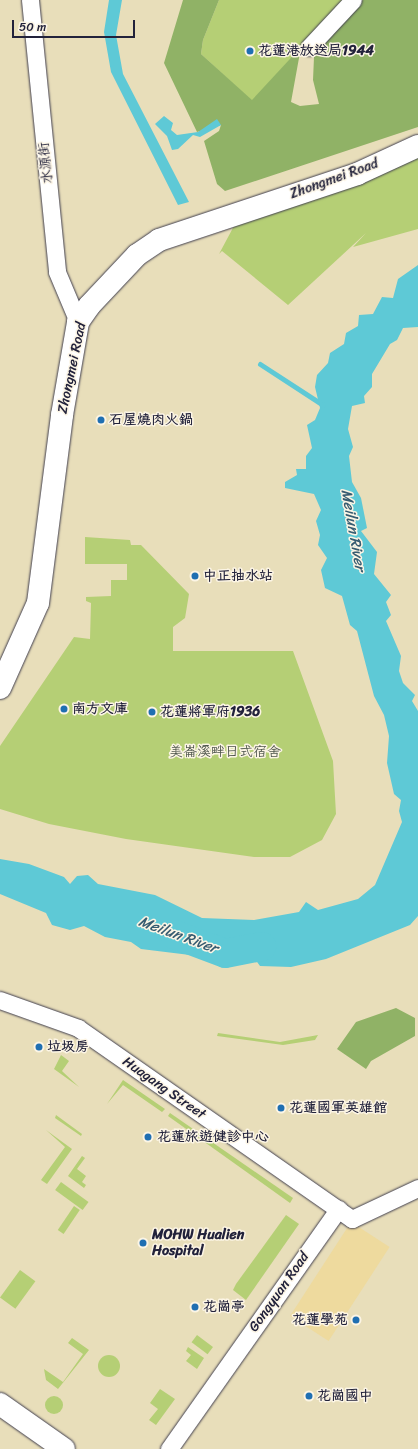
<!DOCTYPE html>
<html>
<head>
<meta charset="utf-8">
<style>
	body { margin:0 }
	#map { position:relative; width:418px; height:1449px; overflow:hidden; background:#e8deba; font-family:Sriracha,"LXGW WenKai TC",sans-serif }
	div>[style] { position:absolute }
	.green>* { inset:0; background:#b5cf75; transform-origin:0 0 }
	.round { border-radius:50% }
	.forest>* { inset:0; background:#90b266 }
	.sand>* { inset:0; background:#eeda9e; transform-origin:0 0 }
	.water>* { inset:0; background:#5ec9d6 }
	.stream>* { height:5px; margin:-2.5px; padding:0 2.5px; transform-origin:2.5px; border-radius:2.5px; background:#5ec9d6 }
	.river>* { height:29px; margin:-14.5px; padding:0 14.5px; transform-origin:14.5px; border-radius:14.5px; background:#5ec9d6 }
	.roads { filter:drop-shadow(0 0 1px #403e4e) drop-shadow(0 0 1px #403e4e) }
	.street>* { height:17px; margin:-8.5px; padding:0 8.5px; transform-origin:8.5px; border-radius:8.5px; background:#fff }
	.secondary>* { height:22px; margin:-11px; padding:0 11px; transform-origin:11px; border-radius:11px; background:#fff }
	.primary>* { height:22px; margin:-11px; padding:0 11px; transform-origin:11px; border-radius:11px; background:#fff }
	.dots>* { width:11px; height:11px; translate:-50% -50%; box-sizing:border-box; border:2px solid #fcf5e5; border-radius:50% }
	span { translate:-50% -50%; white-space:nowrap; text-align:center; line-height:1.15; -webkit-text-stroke:3px #fcf5e5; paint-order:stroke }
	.poi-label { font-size:14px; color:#22223b; font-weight:700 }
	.left { translate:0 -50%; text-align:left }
	.right { translate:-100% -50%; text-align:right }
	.street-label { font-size:14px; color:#22223b }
	.park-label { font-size:14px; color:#4e564c }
	.water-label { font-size:15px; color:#375c71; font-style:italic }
	.scale { position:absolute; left:12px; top:20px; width:123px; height:18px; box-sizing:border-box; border:2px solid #22223b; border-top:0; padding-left:5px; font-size:12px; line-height:14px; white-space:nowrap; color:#22223b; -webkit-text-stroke:3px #fcf5e5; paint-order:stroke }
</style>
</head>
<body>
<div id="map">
	<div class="green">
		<i style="clip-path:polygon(219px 0,345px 0,252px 101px,201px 54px,203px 40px)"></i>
		<i style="clip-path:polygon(418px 146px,418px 229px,353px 247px,366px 233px,288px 305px,222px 251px,219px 254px,242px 211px)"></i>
		<i style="clip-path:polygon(85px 537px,130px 540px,131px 545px,141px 545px,189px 594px,185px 618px,173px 627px,173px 651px,293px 651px,333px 761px,336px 814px,322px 840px,290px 857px,254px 857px,126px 839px,49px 824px,0 809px,0 746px,74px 637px,90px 639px,91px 603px,86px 601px,86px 597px,111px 596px,111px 580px,127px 580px,127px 564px,85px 564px)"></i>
		<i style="clip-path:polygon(218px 1033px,280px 1042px,318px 1035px,315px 1040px,283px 1045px,217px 1036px)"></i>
		<i style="clip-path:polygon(61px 1055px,69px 1061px,62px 1071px,79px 1087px,54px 1069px)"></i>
		<i style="clip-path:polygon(123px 1080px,165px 1109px,162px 1112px,123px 1085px,107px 1104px)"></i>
		<i style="clip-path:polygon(170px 1113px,293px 1198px,290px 1203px,168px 1116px)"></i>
		<i style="clip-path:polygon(56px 1115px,82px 1134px,81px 1136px,55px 1118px)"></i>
		<i style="clip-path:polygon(46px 1130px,72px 1149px,47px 1184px,41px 1180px,65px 1147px)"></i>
		<i style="clip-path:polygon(82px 1156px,85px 1158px,77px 1169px,86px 1176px,82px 1182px,86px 1185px,84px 1188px,68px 1176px)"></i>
		<i style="left:61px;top:1182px;width:34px;height:10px;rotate:36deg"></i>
		<i style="left:74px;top:1206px;width:7px;height:29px;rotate:34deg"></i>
		<i style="clip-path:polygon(286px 1215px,299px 1224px,246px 1300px,233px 1290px,236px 1284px)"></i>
		<i style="left:20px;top:1270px;width:19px;height:34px;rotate:36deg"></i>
		<i style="left:197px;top:1335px;width:20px;height:9px;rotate:37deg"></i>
		<i style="clip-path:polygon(72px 1338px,89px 1350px,58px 1389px,46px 1380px,44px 1369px,63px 1382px,83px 1354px,68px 1343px)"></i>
		<i style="clip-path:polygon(188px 1347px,204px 1358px,197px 1369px,186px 1361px,191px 1355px,186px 1351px)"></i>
		<i class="round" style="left:98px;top:1355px;width:22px;height:22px"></i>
		<i style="clip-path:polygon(160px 1389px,175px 1399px,156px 1425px,149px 1420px,158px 1409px,150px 1403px)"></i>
		<i class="round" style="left:45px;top:1396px;width:18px;height:18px"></i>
	</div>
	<div class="forest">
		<i style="clip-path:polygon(183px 0,219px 0,203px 40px,201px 54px,252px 100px,301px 47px,291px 102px,300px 106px,319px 104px,313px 80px,314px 57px,362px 0,418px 0,418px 127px,225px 191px,217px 184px,204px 141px,219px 131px,221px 125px,197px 132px,164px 63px)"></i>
		<i style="clip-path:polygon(396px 1008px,415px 1018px,415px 1036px,371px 1061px,366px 1069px,337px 1049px,356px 1022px)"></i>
	</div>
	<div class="sand">
		<i style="left:351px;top:1222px;width:46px;height:112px;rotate:33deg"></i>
	</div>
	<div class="water">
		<i style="clip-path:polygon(109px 0,122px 0,116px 35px,123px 74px,189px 202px,178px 205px,111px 72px,104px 32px)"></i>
		<i style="clip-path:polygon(164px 116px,173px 123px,171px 130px,177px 135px,198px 132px,217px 119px,221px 125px,200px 137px,193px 135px,178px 149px,172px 150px,167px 136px,155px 124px)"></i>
		<i style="clip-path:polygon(418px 265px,418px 327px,403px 328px,397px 340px,390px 344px,372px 374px,372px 387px,364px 396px,365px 403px,352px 406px,348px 429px,353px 447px,349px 456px,352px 482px,361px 498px,367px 528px,361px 531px,377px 552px,374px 574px,391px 595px,386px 602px,391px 615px,386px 621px,401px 656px,399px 671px,403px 683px,415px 695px,412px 701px,418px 711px,418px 916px,410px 925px,326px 959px,291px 967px,260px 966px,252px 955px,242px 965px,229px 960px,216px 945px,190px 955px,141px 949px,131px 942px,105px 937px,84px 926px,70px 930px,52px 925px,46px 913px,0 894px,0 859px,29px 864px,64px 877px,70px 884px,77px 876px,88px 875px,98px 884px,155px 895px,202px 918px,254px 920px,299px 912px,306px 902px,318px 910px,358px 899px,375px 885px,402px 822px,399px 811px,401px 800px,394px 794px,387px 763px,389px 736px,384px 715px,374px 696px,357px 631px,350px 625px,342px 596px,325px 588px,321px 570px,327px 558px,318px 545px,320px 535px,316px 521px,321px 510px,314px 494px,285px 488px,285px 482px,297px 475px,296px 469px,306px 469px,306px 456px,312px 448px,307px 425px,315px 420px,320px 408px,315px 387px,317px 375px,328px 363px,330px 353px,344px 344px,346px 333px,358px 326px,359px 315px,373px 314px,382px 297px,393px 298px,398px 279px)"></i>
	</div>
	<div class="stream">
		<i style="left:260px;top:364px;width:75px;rotate:33.1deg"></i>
	</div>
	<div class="river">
		<i style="left:174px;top:934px;width:54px;rotate:20.4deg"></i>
		<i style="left:225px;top:953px;width:37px;rotate:-11deg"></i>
	</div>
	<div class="roads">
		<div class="street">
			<i style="left:30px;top:0;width:273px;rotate:84.3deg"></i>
			<i style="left:57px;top:272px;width:54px;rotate:67.2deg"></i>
			<i style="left:309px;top:47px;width:64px;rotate:-46.9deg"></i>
			<i style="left:0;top:1000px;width:83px;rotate:19.7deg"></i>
			<i style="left:78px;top:1028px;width:334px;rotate:34.9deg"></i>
			<i style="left:352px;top:1219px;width:73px;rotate:-25.2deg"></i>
			<i style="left:169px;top:1449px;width:294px;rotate:-54.8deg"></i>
		</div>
		<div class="secondary">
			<i style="left:0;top:1404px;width:78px;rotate:35.1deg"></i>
		</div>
		<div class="primary">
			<i style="left:0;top:688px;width:93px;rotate:-65.9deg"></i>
			<i style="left:38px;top:603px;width:190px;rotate:-82.7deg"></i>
			<i style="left:62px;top:415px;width:94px;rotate:-80.2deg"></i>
			<i style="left:78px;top:322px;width:19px;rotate:-55deg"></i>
			<i style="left:89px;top:306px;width:70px;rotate:-46.7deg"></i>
			<i style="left:137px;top:255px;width:27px;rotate:-34deg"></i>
			<i style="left:159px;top:240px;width:209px;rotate:-18.4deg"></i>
			<i style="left:357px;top:174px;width:67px;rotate:-24.7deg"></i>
		</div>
	</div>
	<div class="dots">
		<i style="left:250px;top:51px;background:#1f6fb2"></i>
		<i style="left:101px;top:420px;background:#1f6fb2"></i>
		<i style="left:195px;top:576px;background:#1f6fb2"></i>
		<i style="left:64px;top:709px;background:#1f6fb2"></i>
		<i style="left:152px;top:712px;background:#1f6fb2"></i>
		<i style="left:39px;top:1047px;background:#1f6fb2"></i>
		<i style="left:281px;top:1108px;background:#1f6fb2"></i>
		<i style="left:148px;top:1137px;background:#1f6fb2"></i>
		<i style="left:143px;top:1243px;background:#1f6fb2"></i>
		<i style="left:195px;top:1307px;background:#1f6fb2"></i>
		<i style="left:356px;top:1320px;background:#1f6fb2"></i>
		<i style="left:309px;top:1396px;background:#1f6fb2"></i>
	</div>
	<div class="poi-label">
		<span class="left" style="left:258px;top:51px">花蓮港放送局1944</span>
		<span class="left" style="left:109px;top:420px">石屋燒肉火鍋</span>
		<span class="left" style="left:203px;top:576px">中正抽水站</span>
		<span class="left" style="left:72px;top:709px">南方文庫</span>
		<span class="left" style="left:160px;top:712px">花蓮將軍府1936</span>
		<span class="left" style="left:47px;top:1047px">垃圾房</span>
		<span class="left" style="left:289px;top:1108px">花蓮國軍英雄館</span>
		<span class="left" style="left:157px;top:1137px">花蓮旅遊健診中心</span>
		<span class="left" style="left:152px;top:1243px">MOHW Hualien<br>Hospital</span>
		<span class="left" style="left:203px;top:1307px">花崗亭</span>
		<span class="right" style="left:348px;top:1320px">花蓮學苑</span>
		<span class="left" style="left:317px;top:1396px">花崗國中</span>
	</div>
	<div class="street-label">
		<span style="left:46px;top:163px;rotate:-96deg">水源街</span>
		<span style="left:334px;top:179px;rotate:-20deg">Zhongmei Road</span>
		<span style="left:72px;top:368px;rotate:-78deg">Zhongmei Road</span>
		<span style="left:164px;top:1088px;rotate:35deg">Huagang Street</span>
		<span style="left:279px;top:1292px;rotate:-55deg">Gongyuan Road</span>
	</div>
	<div class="park-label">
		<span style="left:225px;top:752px">美崙溪畔日式宿舍</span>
	</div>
	<div class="water-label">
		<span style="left:353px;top:530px;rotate:80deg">Meilun River</span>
		<span style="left:178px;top:935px;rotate:20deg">Meilun River</span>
	</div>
	<div class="scale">50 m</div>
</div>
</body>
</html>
